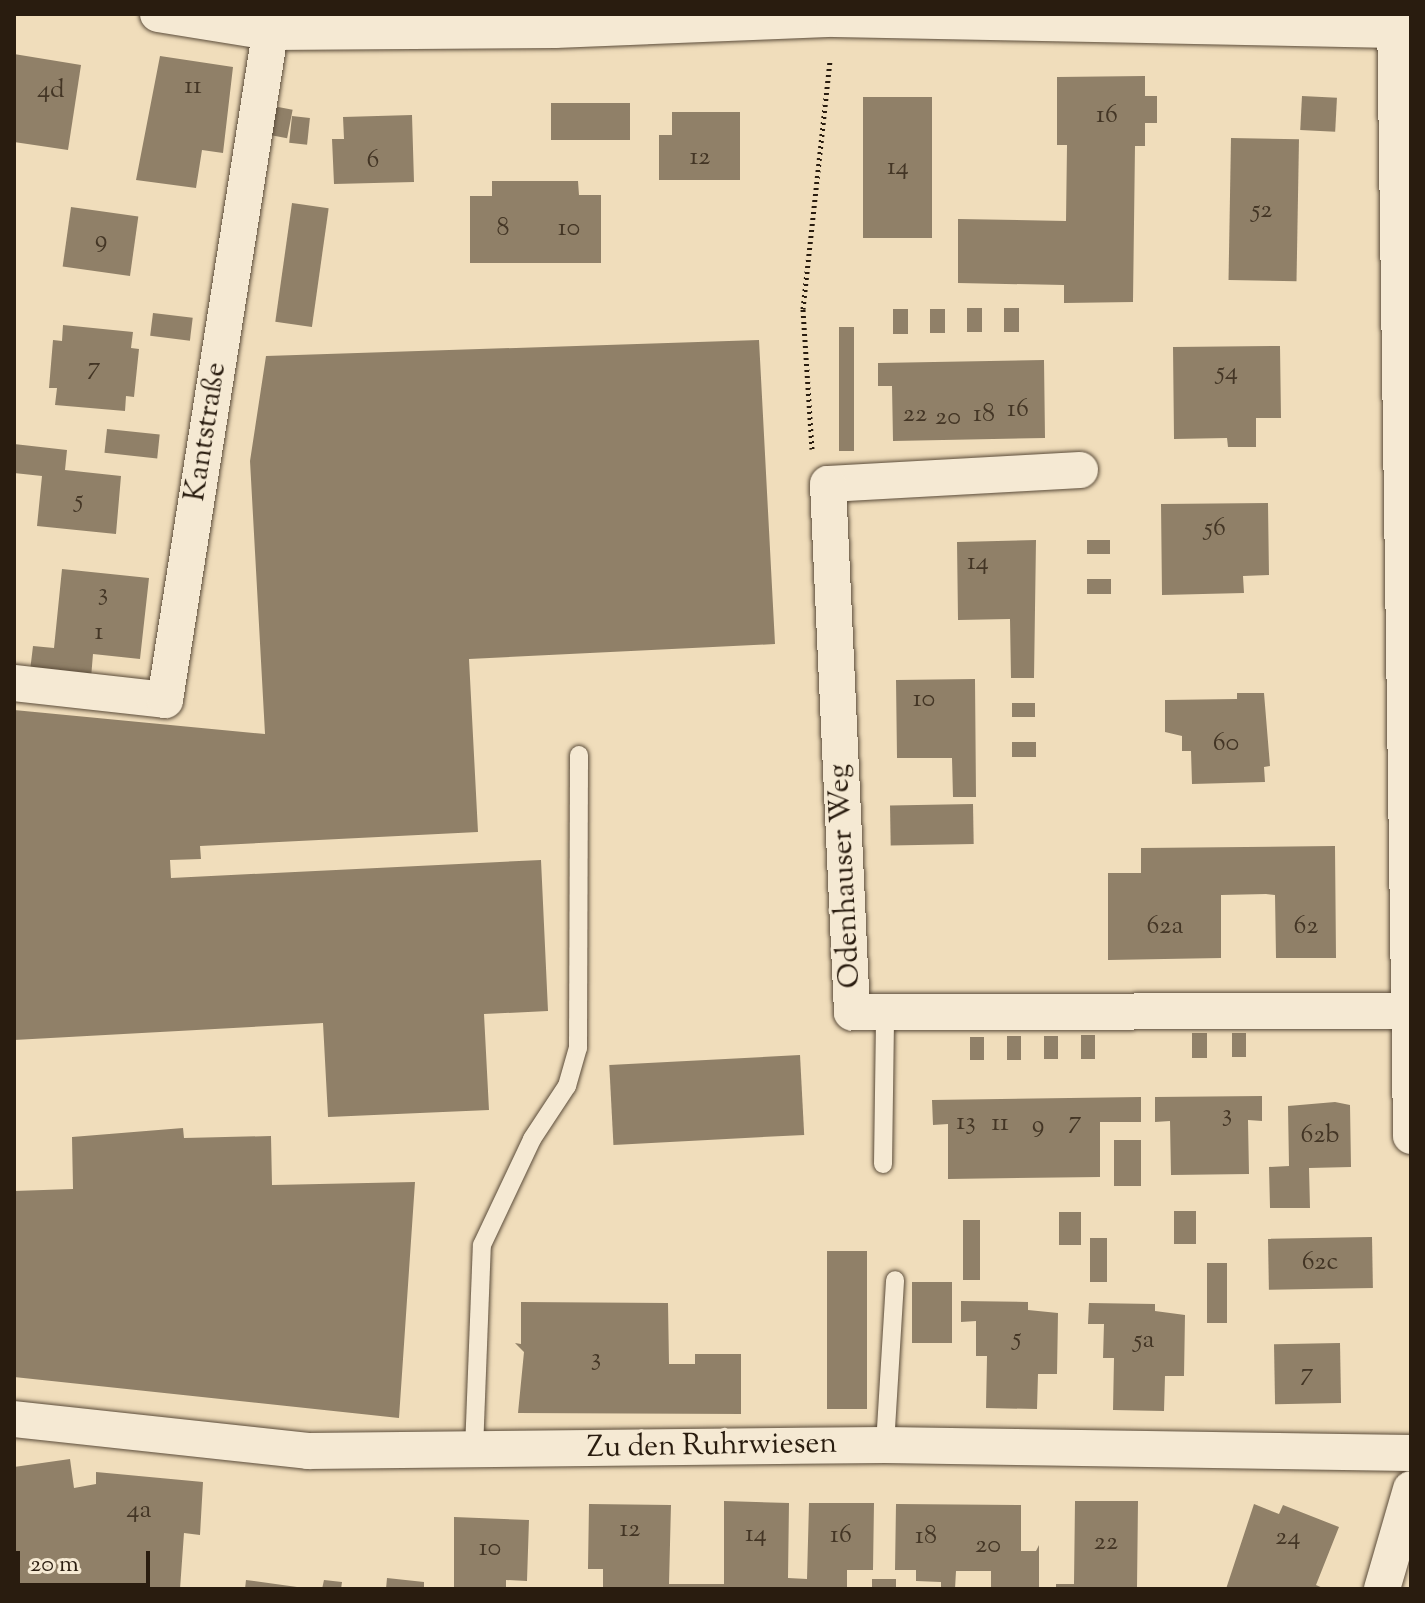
<!DOCTYPE html>
<html>
<head>
<meta charset="utf-8">
<style>
	body { margin:0 }
	#map { position:relative; width:1425px; height:1603px; overflow:hidden; background:#f0ddbb; font-family:"Sorts Mill Goudy",serif }
	div>[style] { position:absolute }
	.building>* { inset:0; background:#908068; transform-origin:0 0 }
	.path>* { height:5px; margin-top:-2.5px; transform-origin:0; background:repeating-linear-gradient(90deg,#291c0f 0 2px,transparent 0 6px) }
	.roads { filter:drop-shadow(0 0 2px #5b4c3a) drop-shadow(0 0 2px #5b4c3a) }
	.service>* { height:18px; margin:-9px; padding:0 9px; transform-origin:9px; border-radius:9px; background:#f5e9d3 }
	.minor>* { height:36px; margin:-18px; padding:0 18px; transform-origin:18px; border-radius:18px; background:#f5e9d3 }
	span { translate:-50% -50%; white-space:nowrap; text-align:center; line-height:1.15; -webkit-text-stroke:6px #f5e9d3; paint-order:stroke }
	.number-label { font-size:26px; color:#433525 }
	.number-label span { -webkit-text-stroke-width:0 }
	.street-label { font-size:30px; color:#291c0f }
	.frame { position:absolute; inset:0; border:16px solid #291c0f; pointer-events:none }
	.scale { position:absolute; left:16px; top:1551px; width:134px; height:36px; box-sizing:border-box; border:4px solid #291c0f; border-top:0; padding-left:10px; font-size:24px; line-height:28px; white-space:nowrap; color:#291c0f; -webkit-text-stroke:6px #f5e9d3; paint-order:stroke }
</style>
</head>
<body>
<div id="map">
	<div class="building">
		<i style="clip-path:polygon(14px 54px,81px 65px,68px 150px,14px 142px)"></i>
		<i style="clip-path:polygon(160px 56px,233px 67px,223px 153px,202px 150px,196px 188px,136px 180px)"></i>
		<i style="clip-path:polygon(1145px 76px,1145px 96px,1157px 96px,1157px 123px,1145px 123px,1145px 146px,1135px 146px,1133px 302px,1064px 303px,1064px 285px,958px 283px,958px 219px,1066px 221px,1067px 145px,1057px 145px,1057px 77px)"></i>
		<i style="left:1302px;top:96px;width:35px;height:34px;rotate:3deg"></i>
		<i style="left:932px;top:97px;width:141px;height:69px;rotate:90deg"></i>
		<i style="left:551px;top:103px;width:79px;height:37px"></i>
		<i style="left:273px;top:106px;width:20px;height:29px;rotate:11deg"></i>
		<i style="clip-path:polygon(672px 112px,740px 112px,740px 180px,659px 180px,659px 135px,672px 135px)"></i>
		<i style="clip-path:polygon(412px 115px,414px 182px,334px 184px,332px 139px,344px 139px,343px 117px)"></i>
		<i style="left:292px;top:116px;width:18px;height:27px;rotate:6deg"></i>
		<i style="left:1231px;top:138px;width:68px;height:142px;rotate:1deg"></i>
		<i style="clip-path:polygon(492px 181px,578px 181px,579px 195px,601px 195px,601px 263px,470px 263px,470px 196px,492px 196px)"></i>
		<i style="left:292px;top:203px;width:37px;height:120px;rotate:8deg"></i>
		<i style="left:71px;top:207px;width:68px;height:60px;rotate:8deg"></i>
		<i style="left:982px;top:308px;width:24px;height:15px;rotate:90deg"></i>
		<i style="left:1004px;top:308px;width:15px;height:24px"></i>
		<i style="left:893px;top:309px;width:15px;height:25px"></i>
		<i style="left:930px;top:309px;width:15px;height:24px"></i>
		<i style="left:153px;top:313px;width:40px;height:23px;rotate:7deg"></i>
		<i style="clip-path:polygon(63px 325px,133px 332px,131px 348px,139px 349px,134px 397px,126px 396px,125px 411px,55px 405px,57px 388px,49px 388px,53px 340px,62px 341px)"></i>
		<i style="left:839px;top:327px;width:15px;height:124px"></i>
		<i style="clip-path:polygon(759px 340px,775px 644px,469px 659px,478px 832px,200px 846px,201px 859px,170px 860px,171px 878px,541px 860px,548px 1011px,484px 1014px,489px 1110px,328px 1117px,323px 1023px,14px 1040px,14px 710px,265px 734px,250px 461px,266px 356px)"></i>
		<i style="clip-path:polygon(1280px 346px,1281px 418px,1256px 418px,1256px 447px,1228px 447px,1227px 438px,1174px 439px,1173px 347px)"></i>
		<i style="clip-path:polygon(1044px 360px,1045px 438px,893px 441px,892px 386px,878px 386px,878px 363px)"></i>
		<i style="left:107px;top:429px;width:53px;height:24px;rotate:6deg"></i>
		<i style="clip-path:polygon(14px 444px,67px 450px,65px 470px,121px 476px,116px 534px,37px 526px,42px 476px,14px 473px)"></i>
		<i style="clip-path:polygon(1268px 503px,1269px 575px,1243px 576px,1244px 593px,1162px 595px,1161px 504px)"></i>
		<i style="clip-path:polygon(1036px 540px,1034px 678px,1011px 678px,1010px 619px,958px 620px,957px 542px)"></i>
		<i style="left:1087px;top:540px;width:23px;height:14px"></i>
		<i style="clip-path:polygon(62px 569px,149px 578px,140px 659px,93px 654px,91px 678px,30px 671px,33px 646px,54px 648px)"></i>
		<i style="left:1087px;top:579px;width:24px;height:15px"></i>
		<i style="clip-path:polygon(975px 679px,976px 797px,953px 797px,952px 758px,897px 758px,896px 680px)"></i>
		<i style="clip-path:polygon(1237px 693px,1264px 693px,1270px 766px,1264px 767px,1265px 782px,1192px 784px,1191px 751px,1182px 751px,1182px 736px,1165px 732px,1165px 700px,1237px 699px)"></i>
		<i style="left:1012px;top:703px;width:23px;height:14px"></i>
		<i style="left:1012px;top:742px;width:24px;height:15px"></i>
		<i style="left:973px;top:804px;width:40px;height:83px;rotate:89deg"></i>
		<i style="clip-path:polygon(1335px 846px,1336px 958px,1276px 958px,1275px 895px,1266px 894px,1221px 895px,1221px 958px,1108px 960px,1108px 873px,1141px 873px,1141px 848px)"></i>
		<i style="left:1192px;top:1033px;width:15px;height:25px"></i>
		<i style="left:1232px;top:1033px;width:14px;height:24px"></i>
		<i style="left:1081px;top:1035px;width:14px;height:24px"></i>
		<i style="left:1007px;top:1036px;width:14px;height:24px"></i>
		<i style="left:1044px;top:1036px;width:14px;height:23px"></i>
		<i style="left:970px;top:1037px;width:14px;height:23px"></i>
		<i style="left:800px;top:1055px;width:80px;height:191px;rotate:87deg"></i>
		<i style="clip-path:polygon(1262px 1096px,1262px 1121px,1248px 1120px,1249px 1174px,1171px 1175px,1170px 1121px,1155px 1122px,1155px 1097px)"></i>
		<i style="clip-path:polygon(1141px 1097px,1141px 1122px,1100px 1122px,1100px 1177px,948px 1179px,948px 1124px,933px 1125px,932px 1100px)"></i>
		<i style="clip-path:polygon(1335px 1102px,1350px 1105px,1351px 1167px,1309px 1168px,1310px 1208px,1270px 1208px,1269px 1167px,1289px 1166px,1288px 1106px)"></i>
		<i style="clip-path:polygon(183px 1128px,184px 1138px,271px 1136px,272px 1185px,415px 1182px,399px 1418px,14px 1377px,14px 1191px,73px 1189px,72px 1137px)"></i>
		<i style="left:1114px;top:1140px;width:27px;height:46px"></i>
		<i style="left:1174px;top:1211px;width:22px;height:33px"></i>
		<i style="left:1059px;top:1212px;width:22px;height:33px"></i>
		<i style="left:963px;top:1220px;width:17px;height:60px"></i>
		<i style="left:1372px;top:1237px;width:51px;height:104px;rotate:89deg"></i>
		<i style="left:1090px;top:1238px;width:17px;height:44px"></i>
		<i style="left:827px;top:1251px;width:40px;height:158px"></i>
		<i style="left:1207px;top:1263px;width:20px;height:60px"></i>
		<i style="left:912px;top:1282px;width:40px;height:61px"></i>
		<i style="clip-path:polygon(961px 1301px,1028px 1302px,1028px 1310px,1058px 1313px,1057px 1374px,1038px 1374px,1037px 1409px,986px 1408px,987px 1356px,976px 1356px,976px 1321px,961px 1322px)"></i>
		<i style="clip-path:polygon(521px 1302px,668px 1303px,669px 1364px,695px 1364px,695px 1354px,741px 1354px,741px 1414px,518px 1413px,524px 1352px,515px 1343px,521px 1344px)"></i>
		<i style="clip-path:polygon(1089px 1303px,1155px 1304px,1155px 1311px,1185px 1315px,1184px 1376px,1165px 1376px,1164px 1411px,1113px 1410px,1114px 1358px,1103px 1358px,1104px 1324px,1088px 1324px)"></i>
		<i style="left:1340px;top:1343px;width:60px;height:66px;rotate:89deg"></i>
		<i style="clip-path:polygon(70px 1459px,74px 1488px,96px 1484px,96px 1472px,203px 1482px,200px 1535px,184px 1533px,180px 1589px,14px 1589px,14px 1467px)"></i>
		<i style="clip-path:polygon(724px 1501px,789px 1503px,788px 1578px,807px 1579px,809px 1503px,874px 1503px,873px 1570px,847px 1570px,847px 1589px,603px 1589px,603px 1569px,588px 1569px,589px 1504px,671px 1505px,669px 1584px,724px 1584px)"></i>
		<i style="clip-path:polygon(1075px 1501px,1138px 1501px,1137px 1589px,1056px 1589px,1056px 1584px,1074px 1584px)"></i>
		<i style="clip-path:polygon(896px 1504px,1021px 1505px,1021px 1551px,1036px 1551px,1039px 1545px,1039px 1589px,991px 1589px,991px 1571px,956px 1571px,955px 1589px,941px 1589px,941px 1582px,916px 1581px,916px 1570px,895px 1570px)"></i>
		<i style="clip-path:polygon(1254px 1504px,1279px 1514px,1283px 1505px,1339px 1527px,1316px 1585px,1325px 1589px,1226px 1589px)"></i>
		<i style="clip-path:polygon(454px 1517px,529px 1520px,527px 1581px,506px 1580px,506px 1589px,454px 1589px)"></i>
		<i style="clip-path:polygon(387px 1578px,424px 1582px,424px 1589px,386px 1589px)"></i>
		<i style="left:872px;top:1579px;width:24px;height:10px"></i>
		<i style="clip-path:polygon(246px 1580px,297px 1587px,297px 1589px,245px 1589px)"></i>
		<i style="clip-path:polygon(324px 1580px,342px 1582px,341px 1589px,322px 1589px)"></i>
	</div>
	<div class="path">
		<i style="left:812px;top:449px;width:140px;rotate:-93.7deg"></i>
		<i style="left:803px;top:309px;width:249px;rotate:-83.8deg"></i>
	</div>
	<div class="roads">
		<div class="service">
			<i style="left:883px;top:1164px;width:152px;rotate:-89.2deg"></i>
			<i style="left:885px;top:1445px;width:165px;rotate:-86.5deg"></i>
			<i style="left:474px;top:1450px;width:205px;rotate:-87.8deg"></i>
			<i style="left:482px;top:1245px;width:117px;rotate:-64.7deg"></i>
			<i style="left:532px;top:1139px;width:64px;rotate:-56.6deg"></i>
			<i style="left:567px;top:1086px;width:40px;rotate:-74deg"></i>
			<i style="left:578px;top:1048px;width:293px;rotate:-89.8deg"></i>
		</div>
		<div class="minor">
			<i style="left:158px;top:14px;width:113px;rotate:9.1deg"></i>
			<i style="left:270px;top:32px;width:285px;rotate:-0.4deg"></i>
			<i style="left:555px;top:30px;width:279px;rotate:-2.3deg"></i>
			<i style="left:834px;top:19px;width:561px;rotate:1.12deg"></i>
			<i style="left:1395px;top:14px;width:1122px;rotate:89.18deg"></i>
			<i style="left:1080px;top:470px;width:252px;rotate:176.8deg"></i>
			<i style="left:828px;top:484px;width:529px;rotate:87.4deg"></i>
			<i style="left:852px;top:1012px;width:556px;rotate:-0.1deg"></i>
			<i style="left:14px;top:683px;width:152px;rotate:6.4deg"></i>
			<i style="left:165px;top:700px;width:694px;rotate:-81.05deg"></i>
			<i style="left:14px;top:1419px;width:296px;rotate:6.2deg"></i>
			<i style="left:308px;top:1451px;width:577px;rotate:-0.6deg"></i>
			<i style="left:885px;top:1445px;width:526px;rotate:0.87deg"></i>
			<i style="left:1382px;top:1589px;width:104px;rotate:-73.8deg"></i>
		</div>
	</div>
	<div class="number-label">
		<span style="left:193px;top:87px">11</span>
		<span style="left:51px;top:91px">4d</span>
		<span style="left:1107px;top:116px">16</span>
		<span style="left:700px;top:158px">12</span>
		<span style="left:373px;top:161px">6</span>
		<span style="left:898px;top:168px">14</span>
		<span style="left:1262px;top:211px">52</span>
		<span style="left:503px;top:229px">8</span>
		<span style="left:569px;top:229px">10</span>
		<span style="left:101px;top:241px">9</span>
		<span style="left:94px;top:368px">7</span>
		<span style="left:1227px;top:373px">54</span>
		<span style="left:1018px;top:410px">16</span>
		<span style="left:915px;top:415px">22</span>
		<span style="left:984px;top:415px">18</span>
		<span style="left:948px;top:418px">20</span>
		<span style="left:79px;top:501px">5</span>
		<span style="left:1215px;top:529px">56</span>
		<span style="left:978px;top:563px">14</span>
		<span style="left:103px;top:594px">3</span>
		<span style="left:99px;top:633px">1</span>
		<span style="left:924px;top:700px">10</span>
		<span style="left:1226px;top:744px">60</span>
		<span style="left:1165px;top:927px">62a</span>
		<span style="left:1306px;top:927px">62</span>
		<span style="left:1227px;top:1115px">3</span>
		<span style="left:1075px;top:1122px">7</span>
		<span style="left:966px;top:1123px">13</span>
		<span style="left:1000px;top:1124px">11</span>
		<span style="left:1038px;top:1126px">9</span>
		<span style="left:1320px;top:1136px">62b</span>
		<span style="left:1320px;top:1263px">62c</span>
		<span style="left:1017px;top:1339px">5</span>
		<span style="left:1144px;top:1341px">5a</span>
		<span style="left:596px;top:1359px">3</span>
		<span style="left:1307px;top:1374px">7</span>
		<span style="left:139px;top:1511px">4a</span>
		<span style="left:630px;top:1530px">12</span>
		<span style="left:756px;top:1535px">14</span>
		<span style="left:841px;top:1536px">16</span>
		<span style="left:926px;top:1537px">18</span>
		<span style="left:1288px;top:1538px">24</span>
		<span style="left:1106px;top:1543px">22</span>
		<span style="left:988px;top:1546px">20</span>
		<span style="left:490px;top:1549px">10</span>
	</div>
	<div class="street-label">
		<span style="left:207px;top:432px;rotate:-81deg">Kantstraße</span>
		<span style="left:846px;top:876px;rotate:-93deg">Odenhauser Weg</span>
		<span style="left:712px;top:1447px;rotate:-1deg">Zu den Ruhrwiesen</span>
	</div>
	<div class="frame"></div>
	<div class="scale">20 m</div>
</div>
</body>
</html>
